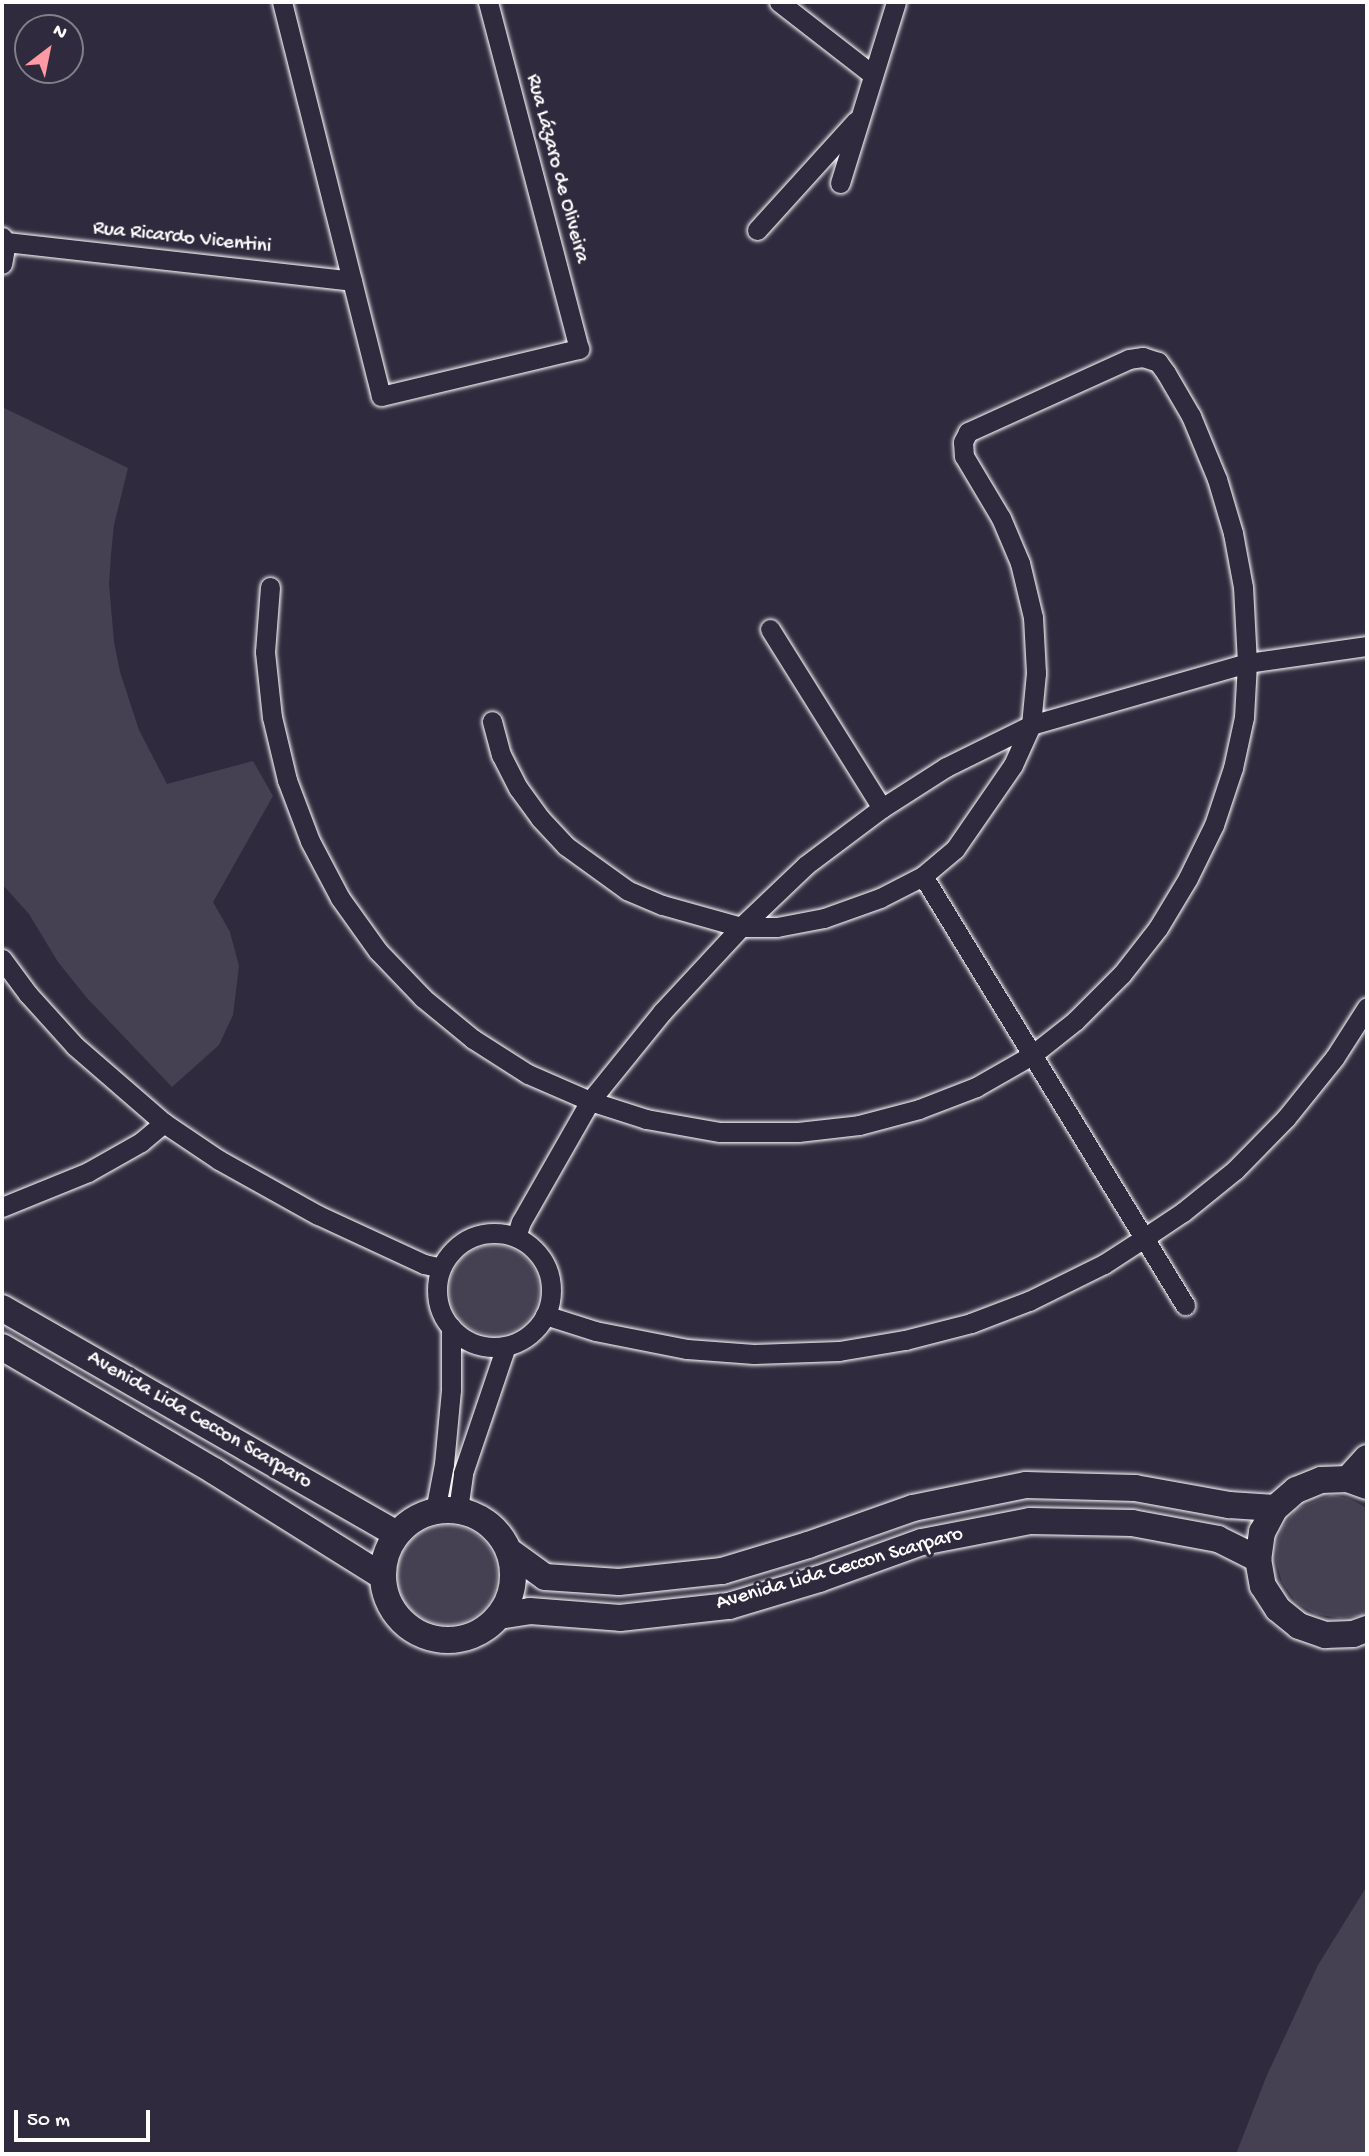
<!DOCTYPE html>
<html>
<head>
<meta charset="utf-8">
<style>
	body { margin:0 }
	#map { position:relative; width:1369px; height:2156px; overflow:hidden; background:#2f2a3d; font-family:"Gochi Hand",sans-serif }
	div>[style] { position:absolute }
	.green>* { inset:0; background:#464152 }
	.round { border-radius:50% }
	.roads { filter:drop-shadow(0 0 2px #fff) drop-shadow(0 0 2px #fff) }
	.street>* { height:19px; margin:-9.5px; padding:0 9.5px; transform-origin:9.5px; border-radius:9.5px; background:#2f2a3d }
	.street>.ring { margin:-9.5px; padding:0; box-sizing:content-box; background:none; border:19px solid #2f2a3d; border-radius:50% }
	.secondary>* { height:26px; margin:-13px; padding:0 13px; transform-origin:13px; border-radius:13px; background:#2f2a3d }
	.secondary>.ring { margin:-13px; padding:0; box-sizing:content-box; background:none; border:26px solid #2f2a3d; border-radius:50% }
	span { translate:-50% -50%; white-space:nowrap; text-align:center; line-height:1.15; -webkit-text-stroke:6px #2f2a3d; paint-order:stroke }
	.street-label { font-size:21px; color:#fff }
	.frame { position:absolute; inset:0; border:4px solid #fff; pointer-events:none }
	.north { position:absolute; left:14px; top:14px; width:70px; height:70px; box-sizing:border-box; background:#2f2a3d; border:2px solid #827f8b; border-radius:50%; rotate:32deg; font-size:19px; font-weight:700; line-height:28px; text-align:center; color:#fff }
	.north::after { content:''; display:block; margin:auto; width:24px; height:32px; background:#ff9aa2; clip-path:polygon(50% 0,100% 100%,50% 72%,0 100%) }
	.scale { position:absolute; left:14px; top:2110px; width:136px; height:32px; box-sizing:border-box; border:4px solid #fff; border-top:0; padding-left:9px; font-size:21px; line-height:24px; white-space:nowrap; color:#fff; -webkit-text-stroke:5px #2f2a3d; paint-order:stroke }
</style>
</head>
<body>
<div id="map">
	<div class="green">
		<i style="clip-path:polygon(2px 407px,128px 468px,114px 525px,111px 554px,109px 584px,114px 642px,120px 672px,139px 730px,167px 784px,253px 761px,273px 796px,213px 902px,230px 932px,239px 966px,233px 1015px,219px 1045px,172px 1087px,87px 998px,58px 962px,29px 914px,2px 884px)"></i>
		<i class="round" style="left:449px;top:1245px;width:90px;height:90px"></i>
		<i style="clip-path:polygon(1331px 1495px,1348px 1498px,1367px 1508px,1367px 1610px,1361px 1616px,1339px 1618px,1315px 1614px,1296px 1602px,1282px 1582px,1276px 1561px,1277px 1542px,1283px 1527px,1296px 1509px)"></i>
		<i class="round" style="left:397px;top:1525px;width:100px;height:100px"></i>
		<i style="clip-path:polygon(1367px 1886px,1367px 2154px,1236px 2154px,1267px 2075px,1318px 1965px)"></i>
	</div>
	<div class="roads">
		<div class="street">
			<i style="left:282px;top:2px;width:406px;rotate:75.9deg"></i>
			<i style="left:381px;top:396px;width:204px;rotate:-13.4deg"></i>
			<i style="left:579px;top:349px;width:359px;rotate:-104.7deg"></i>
			<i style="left:779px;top:2px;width:119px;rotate:37.8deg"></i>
			<i style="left:840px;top:183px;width:189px;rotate:-72.8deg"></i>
			<i style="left:757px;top:230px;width:147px;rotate:-47.8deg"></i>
			<i style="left:2px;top:237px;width:6px;rotate:51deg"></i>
			<i style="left:6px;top:242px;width:22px;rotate:100deg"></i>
			<i style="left:6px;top:242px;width:348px;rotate:6.4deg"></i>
			<i style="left:270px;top:587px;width:65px;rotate:94.4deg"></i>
			<i style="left:265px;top:652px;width:65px;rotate:83.9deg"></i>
			<i style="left:272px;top:717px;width:65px;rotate:76.6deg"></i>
			<i style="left:287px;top:780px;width:65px;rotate:69.3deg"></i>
			<i style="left:310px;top:841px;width:64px;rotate:62.2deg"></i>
			<i style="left:340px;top:898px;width:65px;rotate:54.4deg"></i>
			<i style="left:378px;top:951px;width:65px;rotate:46.2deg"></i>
			<i style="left:423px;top:998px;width:65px;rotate:39.4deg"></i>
			<i style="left:473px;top:1039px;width:65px;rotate:32.5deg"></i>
			<i style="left:528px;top:1074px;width:68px;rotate:23.5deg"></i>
			<i style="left:590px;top:1101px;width:59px;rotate:17.8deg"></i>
			<i style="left:646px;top:1119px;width:75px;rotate:10deg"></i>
			<i style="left:720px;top:1132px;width:78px"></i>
			<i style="left:798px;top:1132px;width:61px;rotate:-6.5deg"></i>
			<i style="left:859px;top:1125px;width:62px;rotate:-14.9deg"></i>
			<i style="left:919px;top:1109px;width:61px;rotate:-21.1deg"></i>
			<i style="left:976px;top:1087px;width:64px;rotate:-29.7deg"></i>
			<i style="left:1032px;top:1055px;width:55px;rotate:-38.3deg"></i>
			<i style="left:1075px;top:1021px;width:66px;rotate:-45deg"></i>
			<i style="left:1122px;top:974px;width:58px;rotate:-52deg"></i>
			<i style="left:1158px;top:928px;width:58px;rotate:-59deg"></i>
			<i style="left:1188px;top:878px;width:59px;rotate:-63.9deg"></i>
			<i style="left:1214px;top:825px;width:60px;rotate:-71.6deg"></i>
			<i style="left:1233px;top:768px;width:52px;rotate:-77.8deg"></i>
			<i style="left:1244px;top:717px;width:54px;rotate:-86.8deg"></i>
			<i style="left:1247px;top:663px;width:76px;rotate:-93deg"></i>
			<i style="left:1243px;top:587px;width:55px;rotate:-100.5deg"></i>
			<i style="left:1233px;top:533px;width:56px;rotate:-106.5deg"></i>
			<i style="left:1217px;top:479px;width:68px;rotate:-112.4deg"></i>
			<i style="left:1191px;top:416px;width:50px;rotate:-120.2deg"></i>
			<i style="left:1166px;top:373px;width:14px;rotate:-126deg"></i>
			<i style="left:1158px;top:362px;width:16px;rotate:-162deg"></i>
			<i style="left:1143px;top:357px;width:14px;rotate:172deg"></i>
			<i style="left:1129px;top:359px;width:177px;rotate:155.6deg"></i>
			<i style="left:968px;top:432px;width:11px;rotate:117deg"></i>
			<i style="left:963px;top:442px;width:14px;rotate:86deg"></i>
			<i style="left:964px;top:456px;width:72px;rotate:59.2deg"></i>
			<i style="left:1001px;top:518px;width:49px;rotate:67.1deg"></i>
			<i style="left:1020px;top:563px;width:56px;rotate:76.5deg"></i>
			<i style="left:1033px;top:617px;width:56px;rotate:86.9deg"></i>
			<i style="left:1036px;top:673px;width:52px;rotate:95.5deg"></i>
			<i style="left:1031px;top:725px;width:44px;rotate:114.2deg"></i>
			<i style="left:1013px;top:765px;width:102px;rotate:124.6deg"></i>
			<i style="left:955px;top:849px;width:42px;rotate:139.8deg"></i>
			<i style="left:923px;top:876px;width:48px;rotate:152.9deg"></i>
			<i style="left:880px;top:898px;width:59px;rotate:160.3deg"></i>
			<i style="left:824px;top:918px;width:48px;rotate:169.2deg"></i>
			<i style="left:777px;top:927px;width:36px;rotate:180deg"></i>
			<i style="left:741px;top:927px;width:82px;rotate:-164.4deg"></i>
			<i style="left:662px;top:905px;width:38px;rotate:-157deg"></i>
			<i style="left:627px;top:890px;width:75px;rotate:-144.2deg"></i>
			<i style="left:566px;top:846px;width:38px;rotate:-133deg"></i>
			<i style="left:540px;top:818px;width:37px;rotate:-126deg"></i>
			<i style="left:518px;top:788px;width:37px;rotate:-117deg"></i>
			<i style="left:501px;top:755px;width:35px;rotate:-105deg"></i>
			<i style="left:770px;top:629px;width:211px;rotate:58deg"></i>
			<i style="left:923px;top:876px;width:503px;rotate:58.59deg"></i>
			<i style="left:2px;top:959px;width:44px;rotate:53.4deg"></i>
			<i style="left:28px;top:994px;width:70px;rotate:47.9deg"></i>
			<i style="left:75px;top:1046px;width:118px;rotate:40.9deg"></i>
			<i style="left:164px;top:1123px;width:66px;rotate:33.9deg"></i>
			<i style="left:219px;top:1160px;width:113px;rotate:29.1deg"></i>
			<i style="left:318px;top:1215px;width:117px;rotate:24.8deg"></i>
			<i style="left:424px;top:1264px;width:17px;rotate:13deg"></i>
			<i style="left:2px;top:1207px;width:93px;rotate:-22.1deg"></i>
			<i style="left:88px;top:1172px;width:61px;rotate:-29.5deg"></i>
			<i style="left:141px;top:1142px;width:30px;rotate:-40deg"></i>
			<i class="ring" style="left:437px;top:1233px;width:95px;height:95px"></i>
			<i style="left:516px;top:1237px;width:16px;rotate:-72deg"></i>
			<i style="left:521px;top:1222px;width:139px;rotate:-60.3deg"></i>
			<i style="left:590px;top:1101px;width:114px;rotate:-51deg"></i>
			<i style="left:662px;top:1012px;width:116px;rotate:-47.1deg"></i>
			<i style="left:741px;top:927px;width:90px;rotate:-43.6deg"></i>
			<i style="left:806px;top:865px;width:95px;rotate:-36.9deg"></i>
			<i style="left:882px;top:808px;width:76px;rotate:-32.6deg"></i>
			<i style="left:946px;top:767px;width:95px;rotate:-26.3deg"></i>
			<i style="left:1031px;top:725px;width:225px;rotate:-16deg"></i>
			<i style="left:1247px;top:663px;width:121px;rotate:-8.1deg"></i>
			<i style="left:545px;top:1315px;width:52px;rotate:17.7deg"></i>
			<i style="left:595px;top:1331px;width:94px;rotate:11.1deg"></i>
			<i style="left:687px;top:1349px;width:67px;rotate:4.3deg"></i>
			<i style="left:754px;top:1354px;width:85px;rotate:-2deg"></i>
			<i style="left:839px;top:1351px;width:67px;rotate:-9.5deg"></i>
			<i style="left:905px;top:1340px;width:68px;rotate:-14.4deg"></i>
			<i style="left:971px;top:1323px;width:62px;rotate:-20.8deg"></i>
			<i style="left:1029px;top:1301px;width:84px;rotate:-26.3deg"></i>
			<i style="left:1104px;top:1264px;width:48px;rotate:-33deg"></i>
			<i style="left:1144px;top:1238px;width:47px;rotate:-33.7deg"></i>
			<i style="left:1183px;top:1212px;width:67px;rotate:-38.9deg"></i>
			<i style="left:1235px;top:1170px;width:73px;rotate:-45.6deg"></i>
			<i style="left:1286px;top:1118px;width:78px;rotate:-51.2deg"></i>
			<i style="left:1335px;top:1057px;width:59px;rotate:-57.4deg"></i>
			<i style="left:458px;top:1510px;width:37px;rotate:-82deg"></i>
			<i style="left:463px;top:1473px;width:134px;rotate:-71.3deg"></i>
			<i style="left:435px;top:1511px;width:48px;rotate:-79.2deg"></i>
			<i style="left:444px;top:1464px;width:74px;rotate:-84.6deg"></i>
			<i style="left:451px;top:1390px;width:63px;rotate:-90deg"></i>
		</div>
		<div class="secondary">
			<i style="left:2px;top:1308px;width:454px;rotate:29.8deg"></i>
			<i style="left:2px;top:1347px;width:246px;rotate:30.3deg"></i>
			<i style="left:214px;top:1471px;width:198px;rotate:32deg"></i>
			<i style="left:1348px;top:1479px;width:28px;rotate:-48deg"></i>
			<i style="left:1367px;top:1486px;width:20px;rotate:-160deg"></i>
			<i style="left:1348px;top:1479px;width:27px;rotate:178deg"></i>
			<i style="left:1321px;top:1480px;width:27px;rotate:158deg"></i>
			<i style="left:1296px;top:1490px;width:28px;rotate:139deg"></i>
			<i style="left:1275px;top:1508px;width:27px;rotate:118deg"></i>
			<i style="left:1262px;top:1532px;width:27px;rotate:98deg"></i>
			<i style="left:1258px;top:1559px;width:27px;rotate:80deg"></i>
			<i style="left:1263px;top:1586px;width:27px;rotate:57deg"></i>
			<i style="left:1278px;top:1609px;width:27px;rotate:39deg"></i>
			<i style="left:1299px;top:1626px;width:28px;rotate:19deg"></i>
			<i style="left:1325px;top:1635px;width:28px;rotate:-2deg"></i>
			<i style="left:1353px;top:1634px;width:15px;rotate:-20deg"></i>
			<i class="ring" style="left:383px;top:1510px;width:104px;height:104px"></i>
			<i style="left:509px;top:1551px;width:44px;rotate:35.8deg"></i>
			<i style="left:545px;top:1577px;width:74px;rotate:3.9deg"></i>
			<i style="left:619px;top:1582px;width:104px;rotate:-6.1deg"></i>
			<i style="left:722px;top:1571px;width:90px;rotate:-16.8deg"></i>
			<i style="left:808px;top:1545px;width:111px;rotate:-19.4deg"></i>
			<i style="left:913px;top:1508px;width:115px;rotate:-11.5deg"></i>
			<i style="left:1026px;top:1485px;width:109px;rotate:1.6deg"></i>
			<i style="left:1135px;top:1488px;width:96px;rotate:10.3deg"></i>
			<i style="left:1229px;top:1505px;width:46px;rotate:3.7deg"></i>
			<i style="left:499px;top:1616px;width:31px;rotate:-9deg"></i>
			<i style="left:530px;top:1611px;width:90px;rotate:4.4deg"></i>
			<i style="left:620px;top:1618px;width:110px;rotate:-6.3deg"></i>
			<i style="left:729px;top:1606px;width:94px;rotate:-16.7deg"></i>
			<i style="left:819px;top:1579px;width:109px;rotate:-19.8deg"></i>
			<i style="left:922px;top:1542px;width:110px;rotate:-11deg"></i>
			<i style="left:1030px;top:1521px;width:102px;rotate:1.1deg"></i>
			<i style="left:1132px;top:1523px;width:87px;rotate:10.5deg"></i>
			<i style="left:1218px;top:1539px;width:45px;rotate:26.6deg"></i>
		</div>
	</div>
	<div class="street-label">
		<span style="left:556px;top:169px;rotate:75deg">Rua Lázaro de Oliveira</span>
		<span style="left:182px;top:239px;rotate:6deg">Rua Ricardo Vicentini</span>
		<span style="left:199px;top:1421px;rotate:30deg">Avenida Lida Ceccon Scarparo</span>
		<span style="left:840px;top:1570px;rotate:-16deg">Avenida Lida Ceccon Scarparo</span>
	</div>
	<div class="frame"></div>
	<div class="north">N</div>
	<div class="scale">50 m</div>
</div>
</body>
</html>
